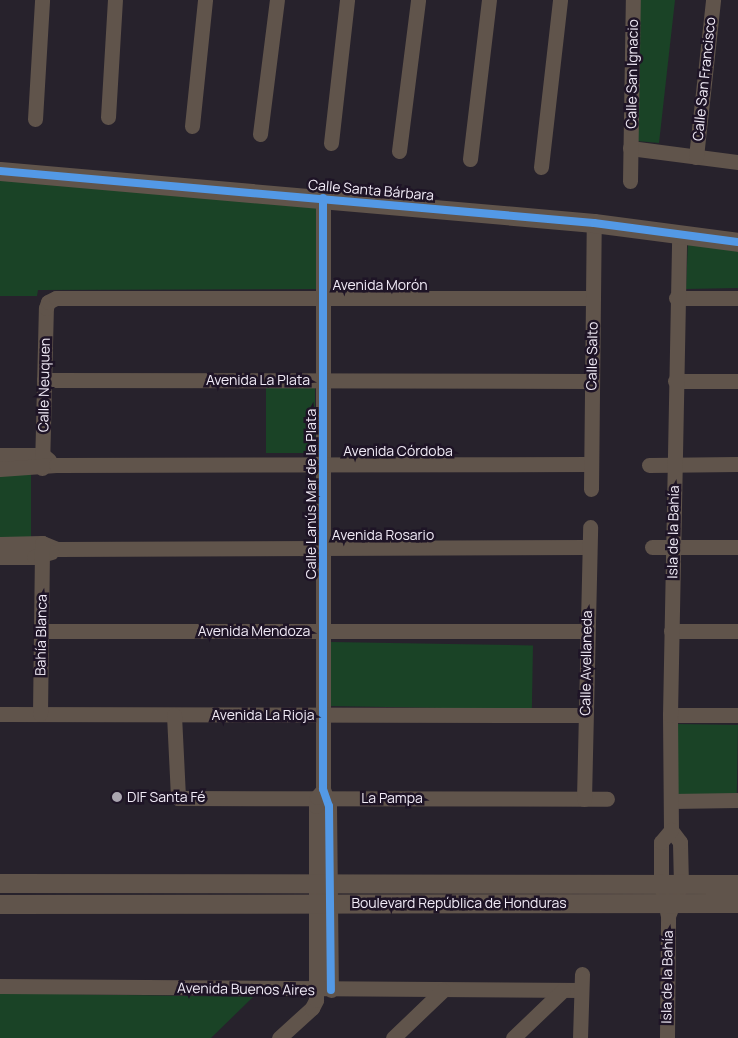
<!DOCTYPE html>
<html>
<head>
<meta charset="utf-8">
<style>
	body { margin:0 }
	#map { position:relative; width:738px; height:1038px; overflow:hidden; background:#27222c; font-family:Manrope,sans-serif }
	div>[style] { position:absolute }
	.green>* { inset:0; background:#1a4326; transform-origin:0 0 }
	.minor>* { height:15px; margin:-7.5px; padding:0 7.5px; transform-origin:7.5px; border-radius:7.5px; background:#60544b }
	.tertiary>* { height:19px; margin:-9.5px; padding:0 9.5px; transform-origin:9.5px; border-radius:9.5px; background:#60544b }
	.cycleway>* { height:8px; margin:-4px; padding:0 4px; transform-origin:4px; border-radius:4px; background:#5399e6 }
	.dots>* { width:14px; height:14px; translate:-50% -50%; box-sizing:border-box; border:2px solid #1e1426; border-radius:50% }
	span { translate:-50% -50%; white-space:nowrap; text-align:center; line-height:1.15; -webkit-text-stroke:5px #1e1426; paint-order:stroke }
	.street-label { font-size:14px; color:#f1ebf7 }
	.poi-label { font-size:14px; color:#f1ebf7 }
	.left { translate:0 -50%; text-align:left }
</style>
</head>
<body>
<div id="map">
	<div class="green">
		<i style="clip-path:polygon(640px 0,675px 0,659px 143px,637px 141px)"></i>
		<i style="clip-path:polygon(0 180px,316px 203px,317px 289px,38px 290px,37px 296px,0 296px)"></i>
		<i style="clip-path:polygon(688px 242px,738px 249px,738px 288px,686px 289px)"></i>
		<i style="left:266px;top:386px;width:49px;height:67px"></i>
		<i style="left:0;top:473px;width:31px;height:64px"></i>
		<i style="left:331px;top:642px;width:202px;height:64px;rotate:1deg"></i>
		<i style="left:678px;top:724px;width:60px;height:70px;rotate:1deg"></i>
		<i style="clip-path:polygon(0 993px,253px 997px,211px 1038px,0 1038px)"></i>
	</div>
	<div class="minor">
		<i style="left:108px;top:117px;width:117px;rotate:-86.6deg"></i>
		<i style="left:35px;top:119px;width:119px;rotate:-86.6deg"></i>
		<i style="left:192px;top:126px;width:127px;rotate:-84.1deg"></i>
		<i style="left:260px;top:134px;width:135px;rotate:-82.8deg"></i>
		<i style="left:331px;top:143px;width:144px;rotate:-83.6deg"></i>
		<i style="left:630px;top:148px;width:109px;rotate:7.4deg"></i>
		<i style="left:399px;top:151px;width:152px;rotate:-82.8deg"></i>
		<i style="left:696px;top:157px;width:158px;rotate:-83.8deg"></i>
		<i style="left:470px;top:159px;width:160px;rotate:-83.2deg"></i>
		<i style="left:541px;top:167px;width:168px;rotate:-83.5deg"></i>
		<i style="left:630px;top:181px;width:181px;rotate:-89.1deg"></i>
		<i style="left:323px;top:198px;width:591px;rotate:90deg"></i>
		<i style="left:323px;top:789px;width:18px;rotate:71deg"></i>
		<i style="left:329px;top:806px;width:184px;rotate:89.4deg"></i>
		<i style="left:676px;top:298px;width:62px"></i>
		<i style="left:44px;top:380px;width:547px;rotate:0.1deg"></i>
		<i style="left:675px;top:381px;width:63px"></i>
		<i style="left:0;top:455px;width:43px"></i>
		<i style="left:43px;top:455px;width:8px;rotate:40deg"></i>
		<i style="left:649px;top:465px;width:89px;rotate:-0.6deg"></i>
		<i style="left:42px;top:468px;width:160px;rotate:-88.6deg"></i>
		<i style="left:46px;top:308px;width:6px;rotate:-72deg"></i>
		<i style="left:48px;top:302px;width:9px;rotate:-27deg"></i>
		<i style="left:56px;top:298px;width:537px"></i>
		<i style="left:0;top:469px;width:56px;rotate:-4.1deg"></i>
		<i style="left:56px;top:465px;width:534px;rotate:-0.11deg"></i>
		<i style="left:591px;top:489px;width:266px;rotate:-89.4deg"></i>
		<i style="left:0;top:544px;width:42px;rotate:-1.4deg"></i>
		<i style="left:42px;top:543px;width:16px;rotate:22deg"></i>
		<i style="left:57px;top:549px;width:531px;rotate:-0.22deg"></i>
		<i style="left:652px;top:547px;width:86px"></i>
		<i style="left:0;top:557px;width:34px"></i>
		<i style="left:34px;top:557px;width:18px;rotate:-16deg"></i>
		<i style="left:41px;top:631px;width:546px"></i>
		<i style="left:671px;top:631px;width:67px"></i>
		<i style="left:0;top:714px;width:585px;rotate:0.1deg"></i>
		<i style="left:40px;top:714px;width:171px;rotate:-89.3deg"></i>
		<i style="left:174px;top:715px;width:83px;rotate:87.2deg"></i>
		<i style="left:178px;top:798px;width:429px;rotate:0.1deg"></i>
		<i style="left:670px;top:715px;width:68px"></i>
		<i style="left:584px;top:799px;width:272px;rotate:-88.7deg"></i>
		<i style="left:671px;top:801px;width:67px;rotate:-0.9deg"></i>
		<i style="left:668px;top:916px;width:35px;rotate:-68deg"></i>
		<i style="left:681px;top:884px;width:42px;rotate:-91.4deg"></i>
		<i style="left:680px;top:842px;width:15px;rotate:-127deg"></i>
		<i style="left:671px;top:830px;width:115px;rotate:-90.5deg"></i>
		<i style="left:670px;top:715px;width:481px;rotate:-88.9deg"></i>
		<i style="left:0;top:986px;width:581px;rotate:0.39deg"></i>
		<i style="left:279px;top:1038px;width:45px;rotate:-42.3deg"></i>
		<i style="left:312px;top:1008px;width:9px;rotate:-63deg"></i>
		<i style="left:316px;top:1000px;width:194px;rotate:-90deg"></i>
		<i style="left:316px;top:806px;width:9px;rotate:-84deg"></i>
		<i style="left:317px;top:797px;width:9px;rotate:-49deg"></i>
		<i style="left:393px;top:1038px;width:69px;rotate:-43.8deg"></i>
		<i style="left:513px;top:1038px;width:69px;rotate:-43.8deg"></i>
		<i style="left:580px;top:1038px;width:64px;rotate:-88.2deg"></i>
		<i style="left:667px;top:1038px;width:122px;rotate:-89.5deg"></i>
		<i style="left:668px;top:916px;width:33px;rotate:-102deg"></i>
		<i style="left:661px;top:884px;width:42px;rotate:-90deg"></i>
		<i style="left:661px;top:842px;width:16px;rotate:-50deg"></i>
	</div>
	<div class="tertiary">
		<i style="left:0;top:171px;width:596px;rotate:5deg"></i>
		<i style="left:594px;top:223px;width:145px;rotate:7.5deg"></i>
		<i style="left:0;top:883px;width:738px;rotate:0.08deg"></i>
		<i style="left:0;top:904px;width:738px;rotate:-0.08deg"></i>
	</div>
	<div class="cycleway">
		<i style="left:0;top:171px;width:596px;rotate:5deg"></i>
		<i style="left:594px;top:223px;width:145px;rotate:7.5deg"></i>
		<i style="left:323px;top:198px;width:591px;rotate:90deg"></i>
		<i style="left:323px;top:789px;width:18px;rotate:71deg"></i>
		<i style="left:329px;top:806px;width:184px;rotate:89.4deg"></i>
	</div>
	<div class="dots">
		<i style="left:117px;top:797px;background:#aaa5b0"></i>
	</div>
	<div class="street-label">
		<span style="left:632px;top:74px;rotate:-89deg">Calle San Ignacio</span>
		<span style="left:704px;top:79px;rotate:-84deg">Calle San Francisco</span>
		<span style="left:371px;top:190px;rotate:5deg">Calle Santa Bárbara</span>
		<span style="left:380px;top:285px">Avenida Morón</span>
		<span style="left:592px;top:356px;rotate:-89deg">Calle Salto</span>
		<span style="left:258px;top:380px">Avenida La Plata</span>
		<span style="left:44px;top:385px;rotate:-89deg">Calle Neuquen</span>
		<span style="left:398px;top:451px">Avenida Córdoba</span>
		<span style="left:311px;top:494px;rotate:-90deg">Calle Lanús Mar de la Plata</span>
		<span style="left:673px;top:532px;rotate:-89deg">Isla de la Bahía</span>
		<span style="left:383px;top:535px">Avenida Rosario</span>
		<span style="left:254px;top:631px">Avenida Mendoza</span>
		<span style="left:41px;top:635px;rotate:-89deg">Bahía Blanca</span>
		<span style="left:586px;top:663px;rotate:-89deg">Calle Avellaneda</span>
		<span style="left:263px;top:715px">Avenida La Rioja</span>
		<span style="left:392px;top:798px">La Pampa</span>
		<span style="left:459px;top:903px">Boulevard República de Honduras</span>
		<span style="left:667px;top:977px;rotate:-89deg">Isla de la Bahía</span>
		<span style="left:246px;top:989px;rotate:1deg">Avenida Buenos Aires</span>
	</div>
	<div class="poi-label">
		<span class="left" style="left:127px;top:797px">DIF Santa Fé</span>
	</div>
</div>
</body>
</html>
